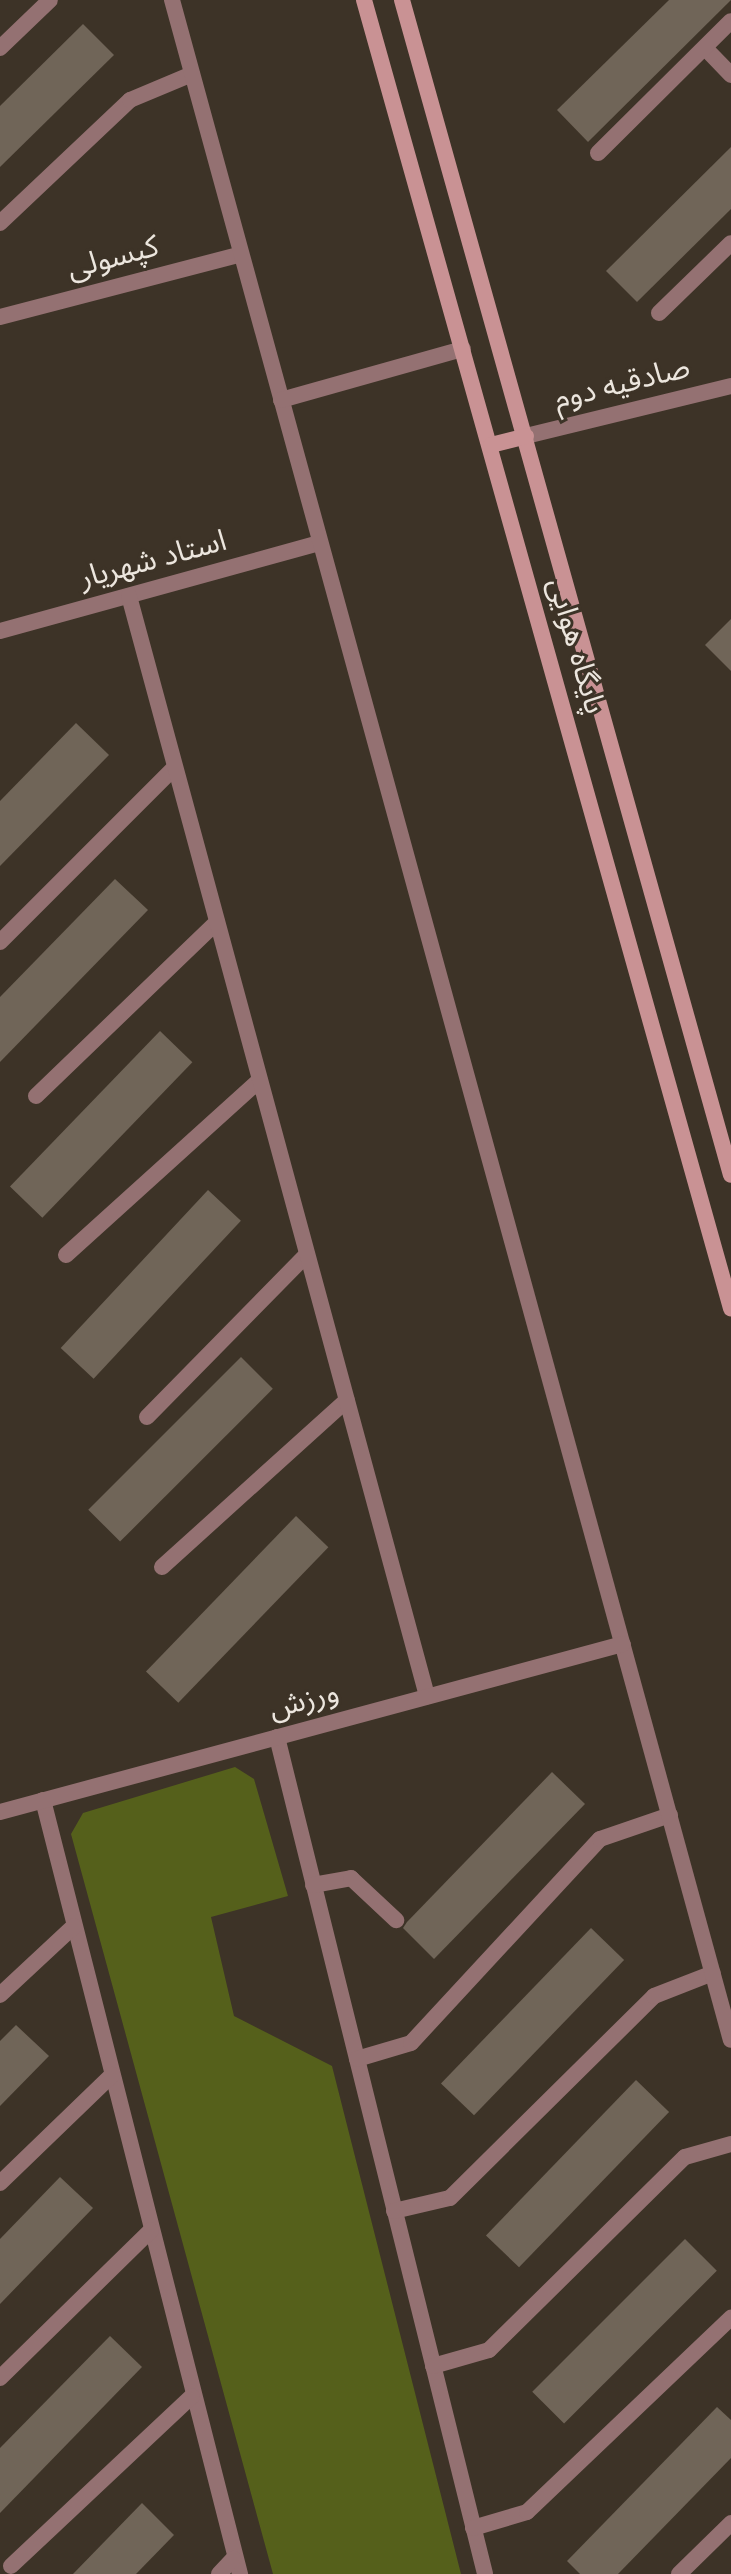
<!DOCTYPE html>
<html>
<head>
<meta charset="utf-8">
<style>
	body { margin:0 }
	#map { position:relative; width:731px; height:2574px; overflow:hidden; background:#3d3327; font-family:Spectral,"Noto Sans Arabic",serif }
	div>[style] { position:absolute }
	.green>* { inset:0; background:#55601b }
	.building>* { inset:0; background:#706558; transform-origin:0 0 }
	.minor>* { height:16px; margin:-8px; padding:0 8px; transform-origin:8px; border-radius:8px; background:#947172 }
	.tertiary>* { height:16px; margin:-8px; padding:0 8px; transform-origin:8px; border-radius:8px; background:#947172 }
	.secondary>* { height:16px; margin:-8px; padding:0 8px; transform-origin:8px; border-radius:8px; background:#c99294 }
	span { translate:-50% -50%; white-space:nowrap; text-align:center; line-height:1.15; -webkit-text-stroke:6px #3d3327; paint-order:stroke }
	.street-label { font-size:30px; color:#ece6de }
</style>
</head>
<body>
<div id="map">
	<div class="green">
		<i style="clip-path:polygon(235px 1767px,254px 1779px,288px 1896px,211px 1917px,234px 2016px,332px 2066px,461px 2574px,273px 2574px,71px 1834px,83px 1813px)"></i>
	</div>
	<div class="building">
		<i style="clip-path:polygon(669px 0,731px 0,588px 142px,557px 110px)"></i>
		<i style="clip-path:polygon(83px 24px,114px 55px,0 167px,0 106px)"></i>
		<i style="clip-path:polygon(731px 147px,731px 209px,637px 302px,606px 271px)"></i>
		<i style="clip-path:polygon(731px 619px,731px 671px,705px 645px)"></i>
		<i style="clip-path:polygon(76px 723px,109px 755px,0 866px,0 801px)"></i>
		<i style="clip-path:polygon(115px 879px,148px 910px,0 1062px,0 997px)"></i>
		<i style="left:160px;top:1031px;width:45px;height:216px;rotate:44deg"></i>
		<i style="left:208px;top:1190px;width:45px;height:216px;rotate:43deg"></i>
		<i style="left:241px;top:1357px;width:45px;height:216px;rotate:45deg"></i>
		<i style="left:296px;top:1516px;width:45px;height:216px;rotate:44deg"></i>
		<i style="clip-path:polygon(552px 1772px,585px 1804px,434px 1959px,403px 1928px,407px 1922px)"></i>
		<i style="left:591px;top:1928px;width:46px;height:216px;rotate:44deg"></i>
		<i style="clip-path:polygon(16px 2025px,49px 2056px,0 2106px,0 2041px)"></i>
		<i style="left:636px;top:2080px;width:46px;height:216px;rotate:44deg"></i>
		<i style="clip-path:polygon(60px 2177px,93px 2208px,0 2304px,0 2239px)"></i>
		<i style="left:685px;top:2239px;width:45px;height:216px;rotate:45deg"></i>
		<i style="clip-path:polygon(110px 2336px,142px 2367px,0 2513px,0 2448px)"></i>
		<i style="clip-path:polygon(717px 2407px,731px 2420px,731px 2458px,618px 2574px,580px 2574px,567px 2561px)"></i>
		<i style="clip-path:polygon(142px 2503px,174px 2535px,136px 2574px,73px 2574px)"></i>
	</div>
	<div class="minor">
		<i style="left:0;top:48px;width:69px;rotate:-43.8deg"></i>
		<i style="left:706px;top:49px;width:36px;rotate:46deg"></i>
		<i style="left:598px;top:153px;width:187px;rotate:-44.8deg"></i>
		<i style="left:0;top:223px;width:179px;rotate:-43.4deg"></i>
		<i style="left:130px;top:100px;width:67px;rotate:-22.8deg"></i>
		<i style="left:659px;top:313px;width:100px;rotate:-44.2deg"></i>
		<i style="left:0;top:317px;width:249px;rotate:-14.6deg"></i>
		<i style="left:0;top:631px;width:332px;rotate:-15.4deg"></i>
		<i style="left:0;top:942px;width:247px;rotate:-45deg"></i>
		<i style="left:36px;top:1096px;width:251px;rotate:-43.9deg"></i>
		<i style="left:66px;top:1255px;width:261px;rotate:-42.1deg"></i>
		<i style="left:147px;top:1417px;width:228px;rotate:-45.5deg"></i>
		<i style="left:162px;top:1567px;width:249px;rotate:-42.1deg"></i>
		<i style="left:277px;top:1737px;width:862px;rotate:76.04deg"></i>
		<i style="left:43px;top:1800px;width:799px;rotate:75.72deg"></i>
		<i style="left:313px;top:1885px;width:39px;rotate:-10deg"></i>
		<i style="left:351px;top:1878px;width:62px;rotate:43deg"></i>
		<i style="left:0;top:1995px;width:101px;rotate:-43deg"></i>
		<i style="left:357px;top:2059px;width:56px;rotate:-16.5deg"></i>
		<i style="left:411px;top:2043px;width:278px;rotate:-47.2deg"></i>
		<i style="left:600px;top:1839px;width:74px;rotate:-18.9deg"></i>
		<i style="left:0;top:2183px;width:156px;rotate:-44deg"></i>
		<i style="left:394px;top:2211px;width:57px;rotate:-13.1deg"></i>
		<i style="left:450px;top:2198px;width:287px;rotate:-44.7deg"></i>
		<i style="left:654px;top:1996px;width:63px;rotate:-21.3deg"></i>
		<i style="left:433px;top:2366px;width:58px;rotate:-15.9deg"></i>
		<i style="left:489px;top:2350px;width:275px;rotate:-44.6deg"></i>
		<i style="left:685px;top:2157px;width:48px;rotate:-15.8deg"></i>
		<i style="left:0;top:2378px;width:211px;rotate:-44.4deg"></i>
		<i style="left:473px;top:2528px;width:56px;rotate:-16.5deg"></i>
		<i style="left:527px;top:2512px;width:282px;rotate:-43.6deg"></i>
		<i style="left:11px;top:2566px;width:248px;rotate:-43.2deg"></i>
		<i style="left:219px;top:2574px;width:21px;rotate:-47deg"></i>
		<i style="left:679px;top:2574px;width:73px;rotate:-44.4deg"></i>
	</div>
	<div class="tertiary">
		<i style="left:172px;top:0;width:2115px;rotate:74.68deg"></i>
		<i style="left:281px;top:400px;width:189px;rotate:-15.7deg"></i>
		<i style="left:526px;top:436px;width:211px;rotate:-13.7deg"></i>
		<i style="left:129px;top:596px;width:1140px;rotate:74.84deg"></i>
		<i style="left:0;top:1812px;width:645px;rotate:-15.09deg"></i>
	</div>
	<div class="secondary">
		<i style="left:364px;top:0;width:1359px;rotate:74.33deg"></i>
		<i style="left:402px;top:0;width:1220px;rotate:74.36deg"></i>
		<i style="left:491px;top:445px;width:36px;rotate:-14deg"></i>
	</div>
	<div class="street-label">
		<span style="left:113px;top:258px;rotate:-15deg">کپسولی</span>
		<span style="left:622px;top:384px;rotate:-14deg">صادقیه دوم</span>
		<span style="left:153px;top:560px;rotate:-15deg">استاد شهریار</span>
		<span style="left:576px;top:646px;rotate:74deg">پایگاه هوایی</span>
		<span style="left:304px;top:1701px;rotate:-15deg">ورزش</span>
	</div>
</div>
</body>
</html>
